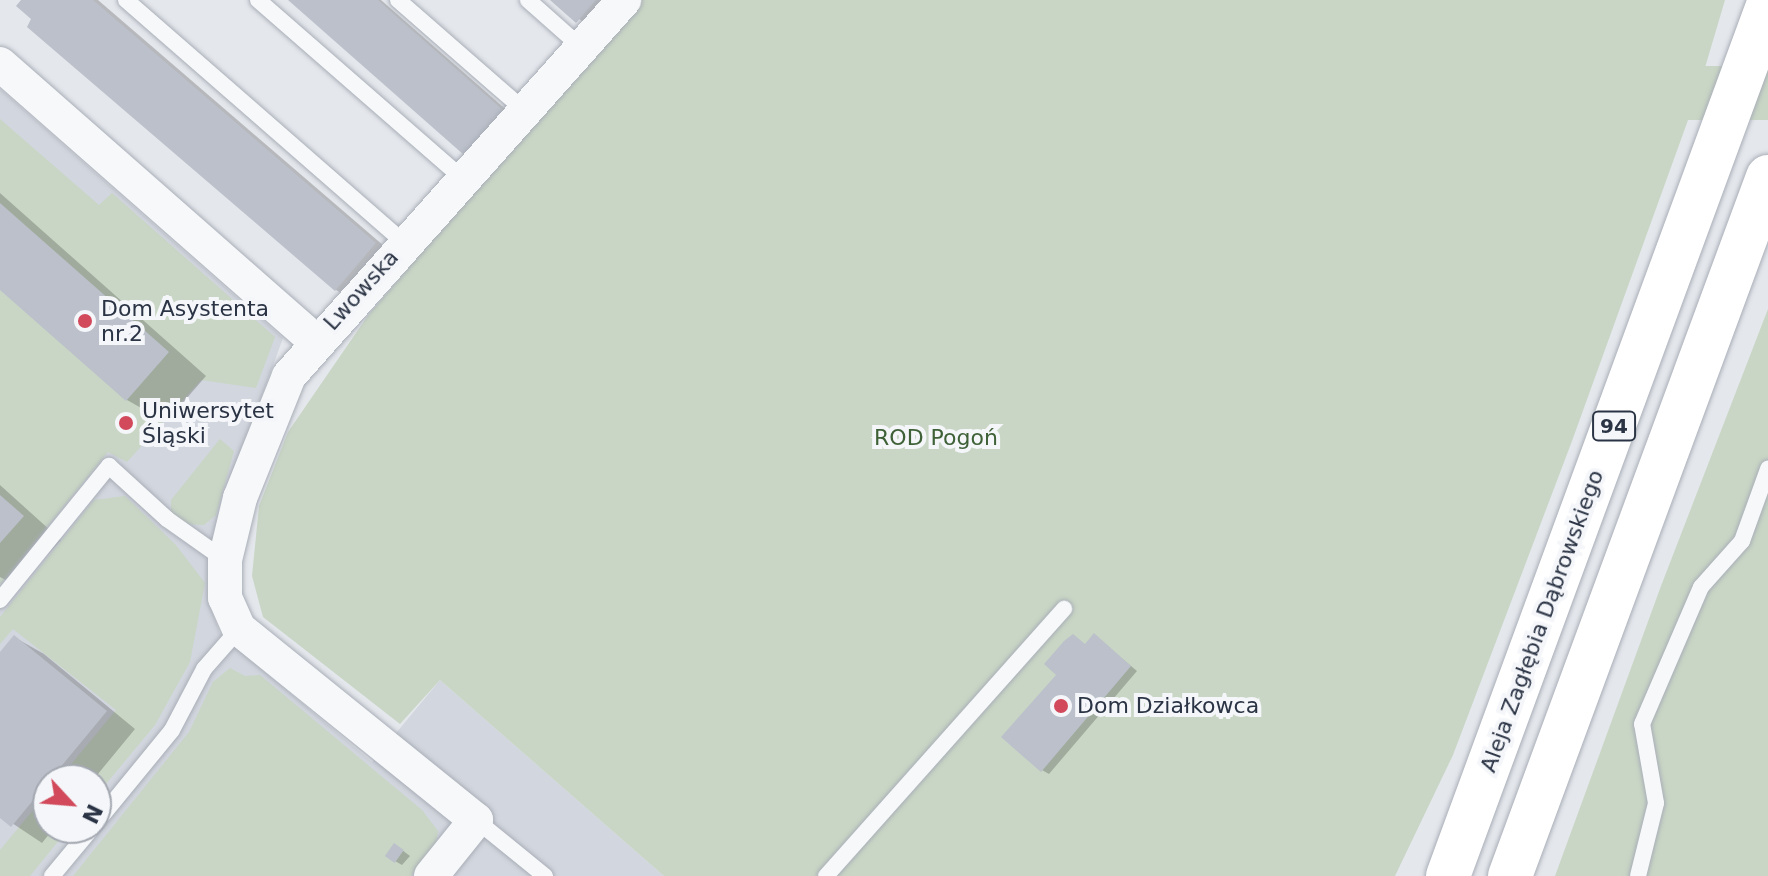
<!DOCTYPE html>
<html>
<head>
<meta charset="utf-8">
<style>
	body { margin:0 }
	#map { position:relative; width:1768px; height:876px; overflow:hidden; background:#e4e7ec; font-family:"DejaVu Sans",sans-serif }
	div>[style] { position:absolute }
	.built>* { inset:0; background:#d2d6de }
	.green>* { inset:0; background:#c9d6c5; transform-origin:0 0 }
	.shadow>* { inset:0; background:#0003 }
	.building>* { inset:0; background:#bbc0ca; transform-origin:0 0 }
	.roads { filter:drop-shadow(0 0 2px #a9aeb7) drop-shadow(0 0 2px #a9aeb7) }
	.service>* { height:16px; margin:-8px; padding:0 8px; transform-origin:8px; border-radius:8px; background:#f7f8fa }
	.minor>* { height:34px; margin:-17px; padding:0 17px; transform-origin:17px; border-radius:17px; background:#f7f8fa }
	.primary>* { height:44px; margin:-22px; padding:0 22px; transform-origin:22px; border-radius:22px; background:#fff }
	.dots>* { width:22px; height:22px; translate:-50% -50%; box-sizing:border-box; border:4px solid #f4f6f9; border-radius:50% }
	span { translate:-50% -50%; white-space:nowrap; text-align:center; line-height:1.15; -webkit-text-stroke:8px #f4f6f9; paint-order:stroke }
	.shield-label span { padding:2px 6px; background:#f4f6f9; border:2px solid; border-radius:6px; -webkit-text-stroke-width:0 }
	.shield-label { font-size:20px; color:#2b3445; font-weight:700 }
	.street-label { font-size:22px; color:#2b3445 }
	.poi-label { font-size:22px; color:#2b3445 }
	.left { translate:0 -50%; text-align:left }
	.park-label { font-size:22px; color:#3f6138 }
	.north { position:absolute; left:32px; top:764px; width:80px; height:80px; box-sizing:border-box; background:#f4f6f9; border:2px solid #a4a8b1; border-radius:50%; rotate:116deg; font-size:22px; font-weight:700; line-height:32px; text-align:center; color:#2b3445 }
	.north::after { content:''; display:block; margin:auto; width:28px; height:36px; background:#d1495b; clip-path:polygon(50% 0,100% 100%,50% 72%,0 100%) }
</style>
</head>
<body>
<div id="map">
	<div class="built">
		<i style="clip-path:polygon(evenodd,0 89px,283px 338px,221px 508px,210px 605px,220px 634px,372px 762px,440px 680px,664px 876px,0 876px,0 89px,48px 780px,96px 780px,96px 828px,48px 828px,48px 780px)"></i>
	</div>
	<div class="green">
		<i style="clip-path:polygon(638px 0,1725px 0,1696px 98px,1572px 441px,1453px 755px,1395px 876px,664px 876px,440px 680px,400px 724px,263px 617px,252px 576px,259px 506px,288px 432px,369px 314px)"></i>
		<i style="left:1768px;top:66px;width:54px;height:864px;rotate:90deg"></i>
		<i style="clip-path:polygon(0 119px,99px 205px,112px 193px,275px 337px,256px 388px,201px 380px,127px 462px,108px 452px,0 585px)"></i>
		<i style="clip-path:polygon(1768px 309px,1768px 876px,1555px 876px,1661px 586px)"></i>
		<i style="clip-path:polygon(220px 439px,234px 451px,216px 515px,204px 525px,182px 524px,171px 511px,171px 500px)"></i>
		<i style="clip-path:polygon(125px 496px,176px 545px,205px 583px,190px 662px,155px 725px,96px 796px,96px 780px,58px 780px,116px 710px,13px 629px,0 644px,0 617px,94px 500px)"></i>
		<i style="clip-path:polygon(230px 668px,245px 676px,260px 675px,422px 810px,438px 831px,436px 844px,411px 876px,73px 876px,189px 732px,213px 682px)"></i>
		<i style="clip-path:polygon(48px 792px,48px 828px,69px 828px,30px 876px,0 876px,0 850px)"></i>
	</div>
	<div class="shadow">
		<i style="clip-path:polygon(24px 0,98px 0,398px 258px,359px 303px,336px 290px,34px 19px)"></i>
		<i style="clip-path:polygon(291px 0,381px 0,518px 120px,480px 162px)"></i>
		<i style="clip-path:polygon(553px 0,630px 0,600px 34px)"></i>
		<i style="clip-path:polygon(0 193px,206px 376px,166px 422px,127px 400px,0 287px)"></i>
		<i style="clip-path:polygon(0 485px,61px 540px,18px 587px,0 577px)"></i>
		<i style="clip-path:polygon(1095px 636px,1137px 671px,1049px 774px,1042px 770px,1086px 645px)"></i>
		<i style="clip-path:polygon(14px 637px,44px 654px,135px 729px,93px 780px,48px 780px,48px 828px,54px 828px,42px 843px,0 815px,0 655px)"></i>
		<i style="clip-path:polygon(402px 850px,410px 856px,402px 865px,395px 861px)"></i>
	</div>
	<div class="building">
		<i style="clip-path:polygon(21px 0,93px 0,376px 243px,335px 291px,27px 27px,31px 19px,16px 6px)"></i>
		<i style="clip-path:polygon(288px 0,378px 0,503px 110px,464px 155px)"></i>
		<i style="clip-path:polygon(550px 0,596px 0,576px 23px)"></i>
		<i style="clip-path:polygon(0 203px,169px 352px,126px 401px,0 290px)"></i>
		<i style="clip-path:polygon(0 495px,24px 516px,0 543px)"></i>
		<i style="clip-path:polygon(1094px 633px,1131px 666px,1041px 772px,1001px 737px,1056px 675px,1044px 664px,1064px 641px,1073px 634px,1085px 644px)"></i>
		<i style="clip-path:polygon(14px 635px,107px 711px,11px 827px,0 818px,0 652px)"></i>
		<i style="left:394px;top:843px;width:12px;height:16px;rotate:35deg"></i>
	</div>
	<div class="roads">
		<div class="service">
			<i style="left:126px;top:0;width:370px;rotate:41.1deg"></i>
			<i style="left:258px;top:0;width:272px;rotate:41.1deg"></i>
			<i style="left:398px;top:0;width:167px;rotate:41.1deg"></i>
			<i style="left:528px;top:0;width:72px;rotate:41.6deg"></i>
			<i style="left:0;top:600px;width:173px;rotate:-50.9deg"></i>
			<i style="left:109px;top:466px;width:79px;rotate:42.4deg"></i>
			<i style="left:167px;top:519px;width:71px;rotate:35.3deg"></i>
			<i style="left:476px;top:820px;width:89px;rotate:39.1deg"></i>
			<i style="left:96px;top:823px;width:120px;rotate:-50.7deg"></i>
			<i style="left:172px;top:730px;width:69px;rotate:-62.3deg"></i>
			<i style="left:204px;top:669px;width:53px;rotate:-48.8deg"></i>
			<i style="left:52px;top:876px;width:62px;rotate:-50.2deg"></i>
			<i style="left:826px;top:876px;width:358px;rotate:-48.3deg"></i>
			<i style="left:1638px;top:876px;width:75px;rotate:-76.1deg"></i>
			<i style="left:1656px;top:803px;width:80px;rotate:-100deg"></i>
			<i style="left:1642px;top:724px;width:149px;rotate:-66.7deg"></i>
			<i style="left:1701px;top:587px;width:62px;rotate:-48.3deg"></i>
			<i style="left:1742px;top:541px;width:77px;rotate:-70.1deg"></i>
		</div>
		<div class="minor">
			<i style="left:0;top:64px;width:419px;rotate:41.3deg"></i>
			<i style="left:431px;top:876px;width:72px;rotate:-51.2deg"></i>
			<i style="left:476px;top:820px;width:304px;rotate:-141.1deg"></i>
			<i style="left:239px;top:629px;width:34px;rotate:-114deg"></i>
			<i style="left:225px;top:598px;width:38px;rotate:-90deg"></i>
			<i style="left:225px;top:560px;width:64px;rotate:-76.4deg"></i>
			<i style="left:240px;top:498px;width:131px;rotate:-68.1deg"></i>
			<i style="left:289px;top:376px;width:504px;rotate:-48.3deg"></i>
		</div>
		<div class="primary">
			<i style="left:1448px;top:876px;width:927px;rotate:-69.81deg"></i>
			<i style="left:1510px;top:876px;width:745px;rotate:-69.74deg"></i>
		</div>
	</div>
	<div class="dots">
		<i style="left:85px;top:321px;background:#d1495b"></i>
		<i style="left:126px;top:423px;background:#d1495b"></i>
		<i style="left:1061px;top:706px;background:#d1495b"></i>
	</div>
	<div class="shield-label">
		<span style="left:1614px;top:426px">94</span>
	</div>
	<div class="street-label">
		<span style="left:361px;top:290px;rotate:-48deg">Lwowska</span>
		<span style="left:1542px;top:621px;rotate:-70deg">Aleja Zagłębia Dąbrowskiego</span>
	</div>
	<div class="poi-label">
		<span class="left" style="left:101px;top:321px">Dom Asystenta<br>nr.2</span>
		<span class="left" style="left:142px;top:423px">Uniwersytet<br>Śląski</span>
		<span class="left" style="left:1077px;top:706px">Dom Działkowca</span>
	</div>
	<div class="park-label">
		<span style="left:936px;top:438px">ROD Pogoń</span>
	</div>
	<div class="north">N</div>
</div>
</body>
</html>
